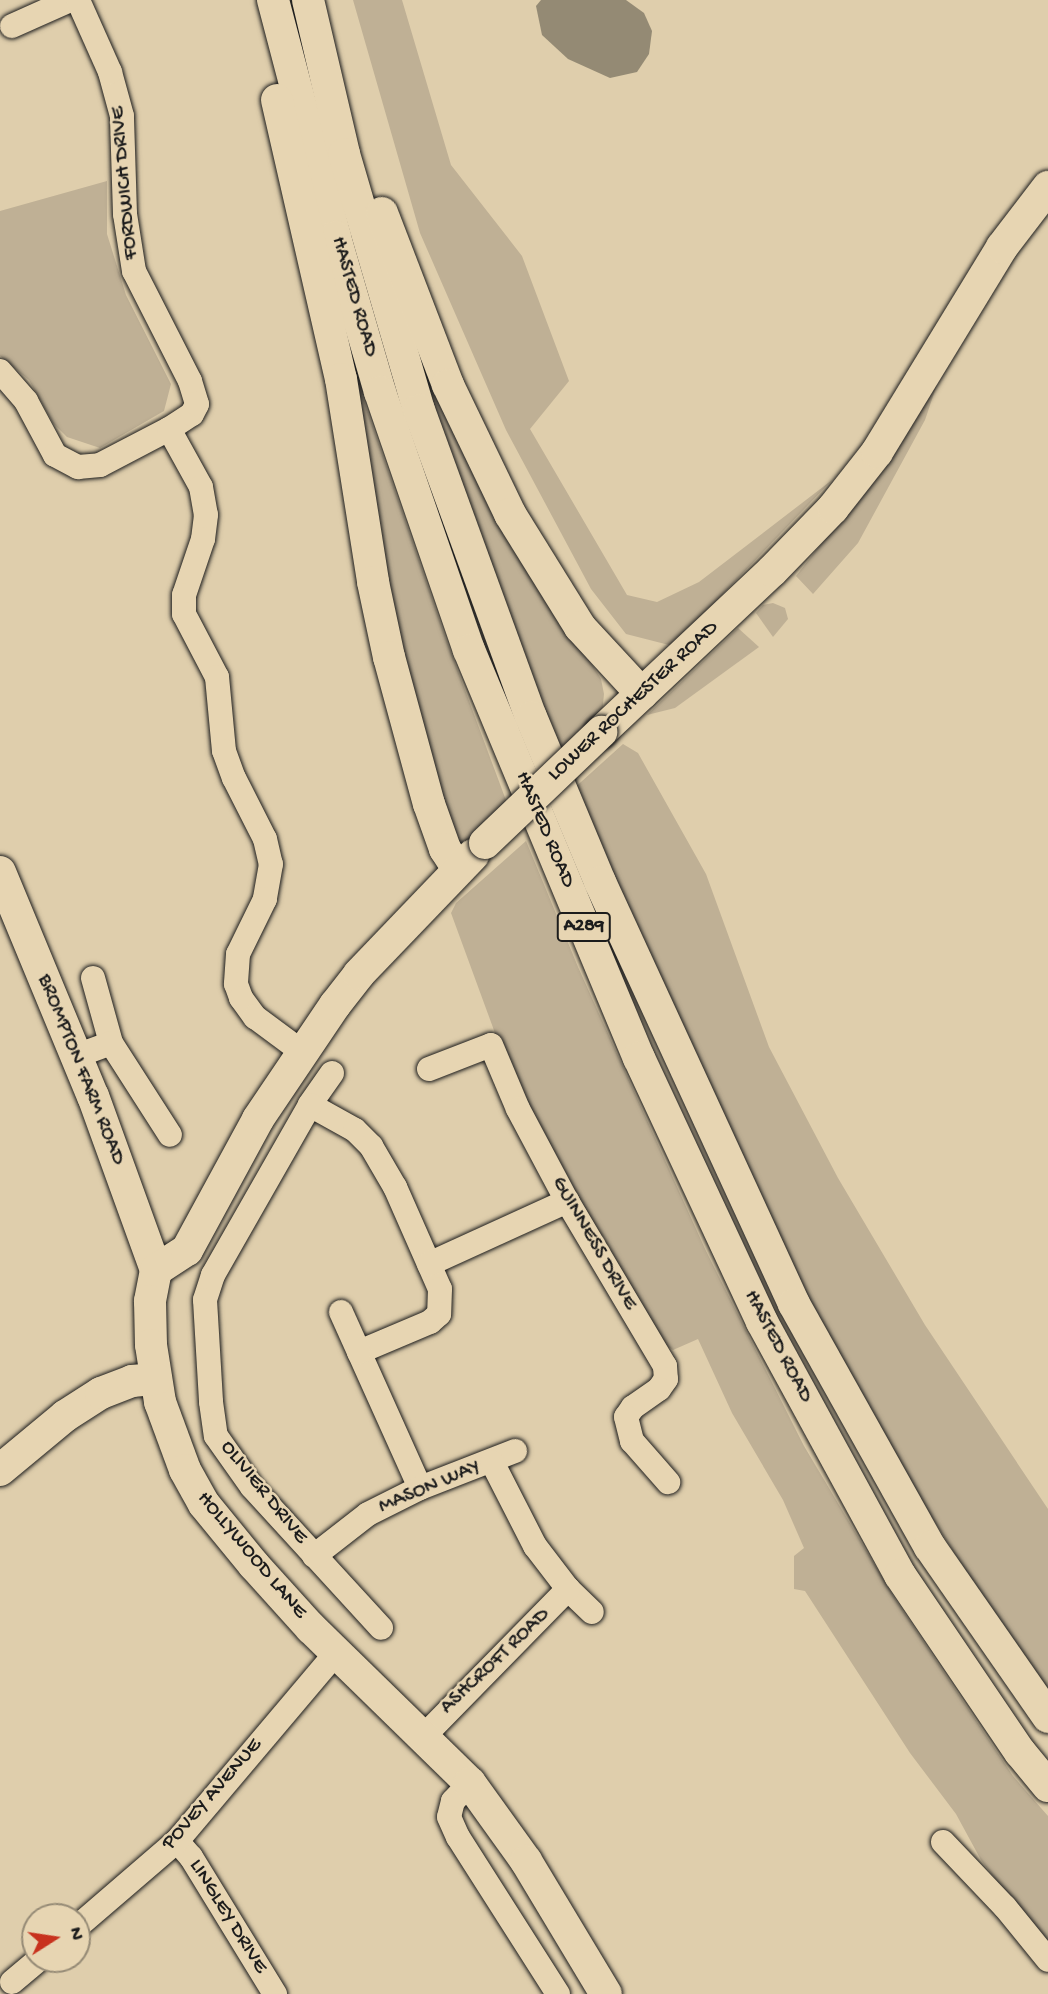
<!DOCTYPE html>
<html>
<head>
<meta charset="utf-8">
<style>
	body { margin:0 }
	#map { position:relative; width:1048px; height:1994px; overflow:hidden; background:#dfceac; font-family:"Gochi Hand",sans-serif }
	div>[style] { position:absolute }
	.green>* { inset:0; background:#bfb095 }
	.water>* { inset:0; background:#948a74 }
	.roads { filter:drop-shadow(0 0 2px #1c1c1c) drop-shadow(0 0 2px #1c1c1c) }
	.minor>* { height:24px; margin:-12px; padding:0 12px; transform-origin:12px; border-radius:12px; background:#e7d5b2 }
	.major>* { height:32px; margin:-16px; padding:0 16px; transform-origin:16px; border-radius:16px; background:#e7d5b2 }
	.bridges { filter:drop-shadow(0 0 2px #1c1c1c) drop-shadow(0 0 2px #1c1c1c) }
	.major-bridge>* { height:32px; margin:-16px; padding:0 16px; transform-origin:16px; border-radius:16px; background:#e7d5b2 }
	span { translate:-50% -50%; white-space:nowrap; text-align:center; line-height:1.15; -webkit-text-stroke:5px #e7d5b2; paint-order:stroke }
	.shield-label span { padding:2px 5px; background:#e7d5b2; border:2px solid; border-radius:5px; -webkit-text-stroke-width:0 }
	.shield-label { font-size:19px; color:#1c1c1c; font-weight:700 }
	.street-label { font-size:21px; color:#1c1c1c }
	.north { position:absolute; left:21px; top:1903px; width:70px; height:70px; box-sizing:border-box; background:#e7d5b2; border:2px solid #968b76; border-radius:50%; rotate:78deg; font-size:19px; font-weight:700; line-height:28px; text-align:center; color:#1c1c1c }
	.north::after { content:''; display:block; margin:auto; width:24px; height:32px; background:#c8321e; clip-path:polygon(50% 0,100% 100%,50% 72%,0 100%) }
</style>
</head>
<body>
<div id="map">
	<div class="green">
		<i style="clip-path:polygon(353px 0,402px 0,451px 165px,522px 256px,569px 381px,530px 429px,627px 595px,657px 602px,699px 582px,832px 480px,673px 646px,626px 634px,591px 589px,506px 430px,420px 233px)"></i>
		<i style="clip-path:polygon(107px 181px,107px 234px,126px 295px,171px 384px,164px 411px,100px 448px,67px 437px,53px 423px,29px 380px,0 356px,0 211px)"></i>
		<i style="clip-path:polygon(322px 242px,365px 393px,362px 395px,446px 639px,507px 803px,467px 849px,446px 843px,425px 784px)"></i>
		<i style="clip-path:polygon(401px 285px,529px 564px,601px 679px,604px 694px,602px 714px,557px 756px,419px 364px)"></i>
		<i style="clip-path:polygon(945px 361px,925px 420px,858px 543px,813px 594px,796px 576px,894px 452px)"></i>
		<i style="clip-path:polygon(773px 603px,785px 608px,788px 619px,773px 637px,756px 613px,763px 605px)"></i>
		<i style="clip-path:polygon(738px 628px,759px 647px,675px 708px,647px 715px)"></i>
		<i style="clip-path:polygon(623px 744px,638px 753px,706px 874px,769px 1047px,838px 1178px,925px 1325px,1048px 1509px,1048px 1703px,855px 1394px,667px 1005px,571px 791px)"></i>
		<i style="clip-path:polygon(526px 841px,578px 967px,706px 1251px,804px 1446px,895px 1599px,1013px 1776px,1048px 1816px,1048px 1949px,981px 1860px,956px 1814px,910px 1753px,805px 1591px,794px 1589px,794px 1556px,804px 1548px,783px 1500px,732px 1413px,698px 1339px,673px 1350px,658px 1340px,510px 1074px,451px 913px,456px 903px)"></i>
	</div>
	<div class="water">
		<i style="clip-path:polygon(541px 0,626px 0,644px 13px,652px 31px,649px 54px,637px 72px,610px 78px,568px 59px,542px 35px,536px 6px)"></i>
	</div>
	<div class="roads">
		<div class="minor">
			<i style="left:12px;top:26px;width:64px;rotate:-24.1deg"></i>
			<i style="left:0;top:371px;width:40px;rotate:49deg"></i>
			<i style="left:26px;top:401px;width:61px;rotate:61.8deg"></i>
			<i style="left:55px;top:455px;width:26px;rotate:28deg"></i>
			<i style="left:78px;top:467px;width:22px;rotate:-5deg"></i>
			<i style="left:100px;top:465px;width:78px;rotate:-27.6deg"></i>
			<i style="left:169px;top:429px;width:27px;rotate:-33deg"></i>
			<i style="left:192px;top:414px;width:11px;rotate:-63deg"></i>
			<i style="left:197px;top:404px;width:24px;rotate:-107deg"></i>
			<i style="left:190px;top:381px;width:123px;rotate:-117deg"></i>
			<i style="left:134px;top:271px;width:58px;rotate:-99deg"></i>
			<i style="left:125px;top:214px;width:98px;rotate:-91.8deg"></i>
			<i style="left:122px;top:116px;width:46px;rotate:-105.3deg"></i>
			<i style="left:110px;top:72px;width:79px;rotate:-114deg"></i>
			<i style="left:169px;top:429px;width:66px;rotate:61.1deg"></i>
			<i style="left:201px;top:487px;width:28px;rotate:80deg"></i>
			<i style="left:206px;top:515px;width:24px;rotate:97deg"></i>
			<i style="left:203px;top:539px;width:59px;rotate:108.7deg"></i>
			<i style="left:184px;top:595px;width:19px;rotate:90deg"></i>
			<i style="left:184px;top:614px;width:71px;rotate:62.4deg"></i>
			<i style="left:217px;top:677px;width:74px;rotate:84.6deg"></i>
			<i style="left:224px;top:751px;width:29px;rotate:70deg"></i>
			<i style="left:234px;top:778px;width:68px;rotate:63.1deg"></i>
			<i style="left:265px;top:839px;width:26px;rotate:77deg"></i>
			<i style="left:271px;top:864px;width:36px;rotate:100deg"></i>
			<i style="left:265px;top:899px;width:61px;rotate:116.1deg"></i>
			<i style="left:238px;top:954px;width:30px;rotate:94deg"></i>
			<i style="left:236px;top:984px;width:15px;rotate:70deg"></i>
			<i style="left:241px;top:998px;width:24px;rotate:54deg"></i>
			<i style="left:255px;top:1017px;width:57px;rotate:36.5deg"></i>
			<i style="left:93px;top:978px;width:67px;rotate:74.5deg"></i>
			<i style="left:76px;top:1056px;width:37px;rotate:-20deg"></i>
			<i style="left:111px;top:1043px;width:109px;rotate:57.3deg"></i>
			<i style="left:429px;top:1069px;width:66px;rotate:-21.2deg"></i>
			<i style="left:491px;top:1045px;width:69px;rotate:67.1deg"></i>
			<i style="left:518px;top:1109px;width:104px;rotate:62deg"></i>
			<i style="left:567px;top:1201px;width:192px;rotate:59.3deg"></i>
			<i style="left:665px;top:1366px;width:13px;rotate:86deg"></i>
			<i style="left:666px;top:1379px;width:12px;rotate:125deg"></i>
			<i style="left:659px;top:1389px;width:32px;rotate:145deg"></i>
			<i style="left:633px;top:1407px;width:12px;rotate:125deg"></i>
			<i style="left:626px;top:1417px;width:25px;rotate:76deg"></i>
			<i style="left:632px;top:1441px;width:55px;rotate:48.7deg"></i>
			<i style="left:332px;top:1073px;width:39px;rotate:125deg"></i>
			<i style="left:310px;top:1105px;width:51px;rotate:29.1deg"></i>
			<i style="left:355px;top:1130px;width:23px;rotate:45deg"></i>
			<i style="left:371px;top:1146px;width:48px;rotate:59.7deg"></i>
			<i style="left:395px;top:1187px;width:111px;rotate:66.2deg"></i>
			<i style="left:440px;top:1289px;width:25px;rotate:92deg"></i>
			<i style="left:439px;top:1314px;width:12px;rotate:138deg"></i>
			<i style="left:430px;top:1322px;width:77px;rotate:157.1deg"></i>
			<i style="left:359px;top:1352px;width:149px;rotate:65.8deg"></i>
			<i style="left:310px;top:1105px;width:196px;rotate:119.7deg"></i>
			<i style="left:213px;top:1275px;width:26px;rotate:108deg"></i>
			<i style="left:205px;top:1300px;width:102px;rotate:86.6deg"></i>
			<i style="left:211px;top:1402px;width:34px;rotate:82deg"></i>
			<i style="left:216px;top:1436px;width:62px;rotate:54.8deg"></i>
			<i style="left:252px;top:1487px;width:191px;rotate:47.5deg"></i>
			<i style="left:429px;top:1264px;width:152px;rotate:-24.5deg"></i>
			<i style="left:341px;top:1312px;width:44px;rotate:65.8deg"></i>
			<i style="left:314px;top:1556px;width:68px;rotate:-37.9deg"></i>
			<i style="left:368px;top:1514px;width:58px;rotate:-26.6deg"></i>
			<i style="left:420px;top:1488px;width:102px;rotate:-21.3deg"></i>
			<i style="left:568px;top:1589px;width:33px;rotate:44deg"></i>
			<i style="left:424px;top:1736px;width:206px;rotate:-45.6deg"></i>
			<i style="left:568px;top:1589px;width:54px;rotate:-127.5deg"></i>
			<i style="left:535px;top:1546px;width:94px;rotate:-117.1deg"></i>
			<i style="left:470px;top:1783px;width:25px;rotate:133deg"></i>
			<i style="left:453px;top:1801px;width:16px;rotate:104deg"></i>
			<i style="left:449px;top:1817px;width:22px;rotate:66deg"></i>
			<i style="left:458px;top:1837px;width:186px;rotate:57.5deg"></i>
			<i style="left:177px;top:1841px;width:21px;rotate:49deg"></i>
			<i style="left:191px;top:1857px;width:161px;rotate:58.5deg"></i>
			<i style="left:943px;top:1842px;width:90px;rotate:46.4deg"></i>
			<i style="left:1005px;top:1907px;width:68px;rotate:50.9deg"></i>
			<i style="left:77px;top:1927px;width:132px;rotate:-40.7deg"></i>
			<i style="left:177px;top:1841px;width:248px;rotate:-49.8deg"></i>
			<i style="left:12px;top:1982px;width:35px;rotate:-40deg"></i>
		</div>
		<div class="major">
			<i style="left:273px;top:0;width:245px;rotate:75.3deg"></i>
			<i style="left:335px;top:237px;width:161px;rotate:73.8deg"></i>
			<i style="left:380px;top:392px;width:273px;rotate:71deg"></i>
			<i style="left:469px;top:650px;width:442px;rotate:67.4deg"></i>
			<i style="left:639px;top:1058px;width:291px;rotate:65deg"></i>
			<i style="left:762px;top:1322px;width:288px;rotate:61.4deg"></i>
			<i style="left:900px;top:1575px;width:214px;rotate:55.9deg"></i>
			<i style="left:1020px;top:1752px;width:44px;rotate:50.5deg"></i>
			<i style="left:308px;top:0;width:158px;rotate:76.8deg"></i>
			<i style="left:344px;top:154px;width:267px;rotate:73.7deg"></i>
			<i style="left:419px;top:410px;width:327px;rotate:70deg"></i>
			<i style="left:531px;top:717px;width:179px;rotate:67.3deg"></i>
			<i style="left:600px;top:882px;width:464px;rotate:65.3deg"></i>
			<i style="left:794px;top:1304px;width:278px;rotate:60.8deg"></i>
			<i style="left:930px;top:1547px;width:207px;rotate:55.2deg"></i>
			<i style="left:277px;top:100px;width:286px;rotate:77.1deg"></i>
			<i style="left:341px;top:379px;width:206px;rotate:81deg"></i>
			<i style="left:373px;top:582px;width:77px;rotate:78deg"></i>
			<i style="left:389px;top:657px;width:152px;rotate:74.8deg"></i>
			<i style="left:429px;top:804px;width:48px;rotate:70.4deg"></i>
			<i style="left:445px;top:849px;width:24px;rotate:57deg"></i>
			<i style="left:382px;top:213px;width:184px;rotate:69deg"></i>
			<i style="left:448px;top:385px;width:143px;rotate:64.3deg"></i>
			<i style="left:510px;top:514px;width:133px;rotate:58.2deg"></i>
			<i style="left:580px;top:627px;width:91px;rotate:47.2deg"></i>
			<i style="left:601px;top:732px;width:235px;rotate:-43.3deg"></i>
			<i style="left:772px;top:571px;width:88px;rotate:-45.9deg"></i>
			<i style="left:833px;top:508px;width:71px;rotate:-51.8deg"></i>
			<i style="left:877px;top:452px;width:240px;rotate:-58.6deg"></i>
			<i style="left:1002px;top:247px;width:76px;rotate:-52.5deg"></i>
			<i style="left:0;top:872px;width:243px;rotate:67.5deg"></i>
			<i style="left:93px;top:1096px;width:185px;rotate:70.1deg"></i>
			<i style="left:156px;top:1270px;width:32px;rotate:101deg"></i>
			<i style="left:150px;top:1301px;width:44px;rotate:88.7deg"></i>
			<i style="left:151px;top:1345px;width:58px;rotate:81deg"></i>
			<i style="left:160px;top:1402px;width:72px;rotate:69.8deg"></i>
			<i style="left:185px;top:1470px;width:39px;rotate:61deg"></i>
			<i style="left:204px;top:1504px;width:79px;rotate:50.7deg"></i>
			<i style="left:254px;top:1565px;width:85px;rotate:47.9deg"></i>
			<i style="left:311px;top:1628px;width:222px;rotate:44.3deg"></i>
			<i style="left:470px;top:1783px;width:96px;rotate:54.3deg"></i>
			<i style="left:526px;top:1861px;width:155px;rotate:59deg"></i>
			<i style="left:156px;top:1270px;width:37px;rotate:-33deg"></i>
			<i style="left:187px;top:1250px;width:149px;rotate:-61.5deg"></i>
			<i style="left:258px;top:1119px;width:138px;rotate:-56deg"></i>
			<i style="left:335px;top:1005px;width:39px;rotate:-52deg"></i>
			<i style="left:359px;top:974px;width:165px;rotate:-46.2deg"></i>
			<i style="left:0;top:1470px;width:85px;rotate:-39.7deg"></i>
			<i style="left:65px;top:1416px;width:43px;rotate:-32.6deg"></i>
			<i style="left:101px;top:1393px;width:33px;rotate:-21deg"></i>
			<i style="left:132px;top:1381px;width:24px;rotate:-5deg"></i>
		</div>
	</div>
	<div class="bridges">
		<div class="major-bridge">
			<i style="left:485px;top:843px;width:161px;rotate:-43.7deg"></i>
		</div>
	</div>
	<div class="shield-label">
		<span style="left:584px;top:927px">A289</span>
	</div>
	<div class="street-label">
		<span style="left:126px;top:183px;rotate:-95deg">FORDWICH DRIVE</span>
		<span style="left:353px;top:297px;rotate:74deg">HASTED ROAD</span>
		<span style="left:634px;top:702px;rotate:-43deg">LOWER ROCHESTER ROAD</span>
		<span style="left:544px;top:830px;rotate:67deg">HASTED ROAD</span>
		<span style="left:80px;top:1070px;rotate:68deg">BROMPTON FARM ROAD</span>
		<span style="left:593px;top:1244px;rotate:60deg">GUINNESS DRIVE</span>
		<span style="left:777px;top:1347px;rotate:62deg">HASTED ROAD</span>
		<span style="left:430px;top:1488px;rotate:-23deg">MASON WAY</span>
		<span style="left:263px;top:1493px;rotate:51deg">OLIVIER DRIVE</span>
		<span style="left:251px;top:1556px;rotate:50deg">HOLLYWOOD LANE</span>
		<span style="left:496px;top:1662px;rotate:-44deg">ASHCROFT ROAD</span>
		<span style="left:213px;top:1795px;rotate:-49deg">POVEY AVENUE</span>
		<span style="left:227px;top:1917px;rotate:58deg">LINGLEY DRIVE</span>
	</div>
	<div class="north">N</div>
</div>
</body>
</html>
